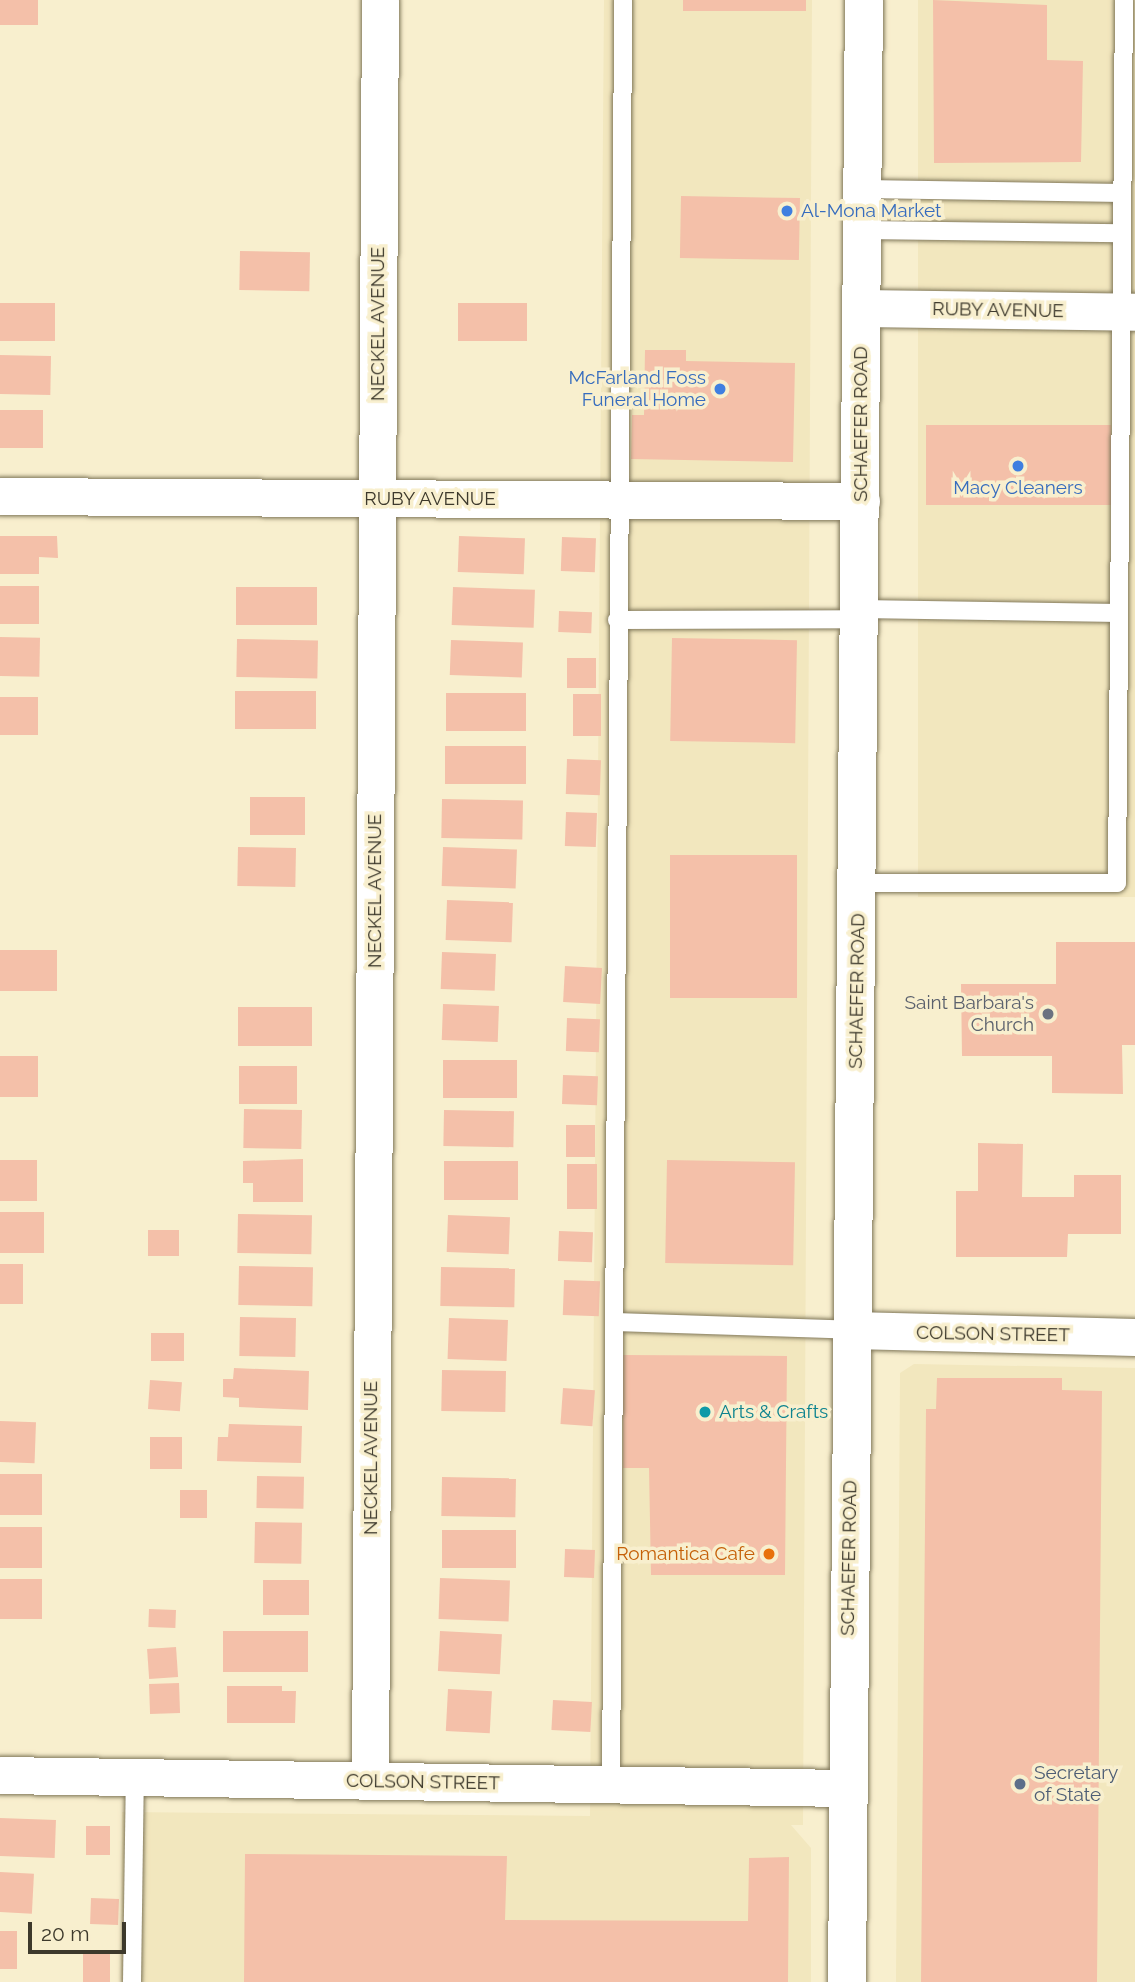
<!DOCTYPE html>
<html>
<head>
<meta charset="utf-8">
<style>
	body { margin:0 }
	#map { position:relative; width:1135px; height:1982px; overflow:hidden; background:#f8efce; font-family:Raleway,sans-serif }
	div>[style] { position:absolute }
	.built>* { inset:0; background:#f2e7be; transform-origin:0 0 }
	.building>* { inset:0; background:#f4c0a9; transform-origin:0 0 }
	.roads { filter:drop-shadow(0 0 2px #81785a) drop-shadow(0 0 2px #81785a) }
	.lane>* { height:18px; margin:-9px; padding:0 9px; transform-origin:9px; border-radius:9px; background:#fff }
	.street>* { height:37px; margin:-18.5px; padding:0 18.5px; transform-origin:18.5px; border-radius:18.5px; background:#fff }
	.secondary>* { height:38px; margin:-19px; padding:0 19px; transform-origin:19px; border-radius:19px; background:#fff }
	.dots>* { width:19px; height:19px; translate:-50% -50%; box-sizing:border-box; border:4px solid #f8efce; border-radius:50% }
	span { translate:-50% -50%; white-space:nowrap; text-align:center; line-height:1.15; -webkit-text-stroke:7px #f8efce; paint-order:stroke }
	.shop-label { font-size:19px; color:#366cbe }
	.left { translate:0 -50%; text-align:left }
	.right { translate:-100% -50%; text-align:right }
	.street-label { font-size:19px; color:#3d392c }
	.worship-label { font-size:19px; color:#5b616d }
	.culture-label { font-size:19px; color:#0d838f }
	.food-label { font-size:19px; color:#c56008 }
	.service-label { font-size:19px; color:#4e5e75 }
	.scale { position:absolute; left:28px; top:1922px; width:98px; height:32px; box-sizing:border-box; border:4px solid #3d392c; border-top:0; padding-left:9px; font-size:21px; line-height:24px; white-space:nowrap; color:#3d392c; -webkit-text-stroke:5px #f8efce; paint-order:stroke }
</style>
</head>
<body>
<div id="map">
	<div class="built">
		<i style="clip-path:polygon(604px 0,812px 0,803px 1825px,791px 1825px,811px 1848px,811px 1982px,121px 1982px,122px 1812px,590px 1816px)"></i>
		<i style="left:918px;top:0;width:217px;height:897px"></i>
		<i style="clip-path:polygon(914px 1364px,1135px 1368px,1135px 1982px,896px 1982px,900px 1373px)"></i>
	</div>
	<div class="building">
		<i style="left:0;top:0;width:38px;height:25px"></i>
		<i style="left:683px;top:0;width:123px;height:11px"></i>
		<i style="clip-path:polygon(933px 0,1047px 5px,1047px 60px,1083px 61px,1081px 162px,934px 163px)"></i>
		<i style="left:681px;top:196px;width:119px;height:62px;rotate:1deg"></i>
		<i style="left:240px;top:251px;width:70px;height:39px;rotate:1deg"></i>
		<i style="left:0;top:303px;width:55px;height:38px"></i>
		<i style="left:458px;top:303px;width:69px;height:38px"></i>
		<i style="clip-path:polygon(645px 350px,686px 350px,686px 361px,795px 363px,793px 462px,631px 459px,632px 415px,644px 415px)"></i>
		<i style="left:0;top:355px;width:51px;height:39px;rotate:1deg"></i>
		<i style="left:0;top:410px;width:43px;height:38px"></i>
		<i style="left:926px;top:425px;width:185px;height:80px"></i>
		<i style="clip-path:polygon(0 536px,57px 536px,58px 558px,39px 557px,39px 574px,0 574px)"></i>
		<i style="left:459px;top:536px;width:66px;height:36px;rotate:2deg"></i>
		<i style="left:562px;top:537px;width:34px;height:34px;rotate:2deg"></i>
		<i style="left:0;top:586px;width:39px;height:38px"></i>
		<i style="left:236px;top:587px;width:81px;height:38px"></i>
		<i style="left:453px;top:587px;width:82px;height:38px;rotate:2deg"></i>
		<i style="left:559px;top:611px;width:33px;height:21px;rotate:2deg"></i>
		<i style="left:0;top:637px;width:40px;height:39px;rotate:1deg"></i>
		<i style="left:672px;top:638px;width:125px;height:103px;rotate:1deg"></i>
		<i style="left:237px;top:639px;width:81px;height:38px;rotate:1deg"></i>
		<i style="left:451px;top:640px;width:72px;height:35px;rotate:2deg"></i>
		<i style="left:567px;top:658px;width:29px;height:30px"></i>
		<i style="left:235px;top:691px;width:81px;height:38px"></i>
		<i style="left:446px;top:693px;width:80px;height:38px"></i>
		<i style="left:573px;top:694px;width:28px;height:42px"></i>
		<i style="left:0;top:697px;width:38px;height:38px"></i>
		<i style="left:445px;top:746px;width:81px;height:38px"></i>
		<i style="left:567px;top:759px;width:34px;height:35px;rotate:2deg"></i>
		<i style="left:250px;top:797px;width:55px;height:38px"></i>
		<i style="left:442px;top:799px;width:81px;height:39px;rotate:1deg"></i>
		<i style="left:566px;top:812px;width:31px;height:34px;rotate:2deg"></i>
		<i style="left:238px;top:847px;width:58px;height:39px;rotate:1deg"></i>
		<i style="left:443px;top:847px;width:74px;height:39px;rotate:2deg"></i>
		<i style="left:670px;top:855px;width:127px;height:143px"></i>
		<i style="left:447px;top:900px;width:66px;height:40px;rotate:2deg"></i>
		<i style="clip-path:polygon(1056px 942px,1135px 942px,1135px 1045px,1122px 1045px,1123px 1094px,1052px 1093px,1052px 1056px,962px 1056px,961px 984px,1056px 984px)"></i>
		<i style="left:0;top:950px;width:57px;height:41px"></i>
		<i style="left:442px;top:952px;width:54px;height:37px;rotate:2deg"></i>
		<i style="left:565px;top:966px;width:37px;height:36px;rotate:3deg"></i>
		<i style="left:443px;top:1004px;width:56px;height:36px;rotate:2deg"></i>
		<i style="left:238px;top:1007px;width:74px;height:39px"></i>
		<i style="left:567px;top:1018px;width:33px;height:33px;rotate:2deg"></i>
		<i style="left:0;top:1056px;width:38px;height:41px"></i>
		<i style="left:443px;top:1060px;width:74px;height:38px"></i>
		<i style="left:239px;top:1066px;width:58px;height:38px"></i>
		<i style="left:563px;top:1075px;width:35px;height:29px;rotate:2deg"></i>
		<i style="left:244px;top:1109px;width:58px;height:39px;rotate:1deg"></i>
		<i style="left:444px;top:1110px;width:70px;height:36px;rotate:1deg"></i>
		<i style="left:566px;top:1125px;width:29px;height:32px"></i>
		<i style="clip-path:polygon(978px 1143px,1023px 1144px,1022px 1197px,1074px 1197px,1074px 1175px,1121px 1175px,1121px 1234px,1068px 1234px,1067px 1257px,956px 1257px,956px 1191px,978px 1191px)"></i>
		<i style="clip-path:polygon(303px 1159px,303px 1202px,253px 1202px,253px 1183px,243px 1183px,243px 1161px)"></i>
		<i style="left:0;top:1160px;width:37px;height:41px"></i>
		<i style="left:667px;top:1160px;width:128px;height:103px;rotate:1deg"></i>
		<i style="left:444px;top:1161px;width:74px;height:39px"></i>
		<i style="left:567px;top:1164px;width:30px;height:45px"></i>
		<i style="left:0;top:1212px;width:44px;height:41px"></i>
		<i style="left:238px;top:1214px;width:74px;height:39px;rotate:1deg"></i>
		<i style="left:448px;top:1215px;width:62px;height:37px;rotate:2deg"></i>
		<i style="left:148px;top:1230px;width:31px;height:26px"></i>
		<i style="left:559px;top:1231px;width:34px;height:30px;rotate:2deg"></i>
		<i style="left:0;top:1264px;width:23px;height:40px"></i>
		<i style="left:239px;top:1266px;width:74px;height:39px;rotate:1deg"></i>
		<i style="left:441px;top:1267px;width:74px;height:39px;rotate:1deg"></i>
		<i style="left:564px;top:1280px;width:36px;height:35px;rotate:2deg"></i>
		<i style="left:240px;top:1317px;width:56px;height:39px;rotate:1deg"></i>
		<i style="left:449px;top:1318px;width:59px;height:41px;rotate:2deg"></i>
		<i style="left:151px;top:1333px;width:33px;height:28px"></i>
		<i style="clip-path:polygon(623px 1355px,787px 1356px,785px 1575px,651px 1575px,649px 1468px,623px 1468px)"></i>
		<i style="clip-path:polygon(234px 1368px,309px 1371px,308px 1410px,239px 1407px,239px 1398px,223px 1397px,223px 1379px,233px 1379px)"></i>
		<i style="left:442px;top:1370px;width:64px;height:41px;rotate:1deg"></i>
		<i style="clip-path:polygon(937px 1378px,1062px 1378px,1062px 1390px,1102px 1391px,1097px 1982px,921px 1982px,926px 1409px,936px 1409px)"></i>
		<i style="left:150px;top:1380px;width:32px;height:29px;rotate:4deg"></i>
		<i style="left:563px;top:1388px;width:32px;height:36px;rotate:4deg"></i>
		<i style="left:0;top:1421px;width:36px;height:41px;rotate:2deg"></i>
		<i style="clip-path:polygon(229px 1424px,302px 1426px,301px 1463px,217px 1461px,218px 1437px,228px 1437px)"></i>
		<i style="left:150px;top:1437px;width:32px;height:32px"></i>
		<i style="left:0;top:1474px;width:42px;height:41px"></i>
		<i style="left:257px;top:1476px;width:47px;height:32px;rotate:1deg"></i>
		<i style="left:442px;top:1477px;width:74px;height:39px;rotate:1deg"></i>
		<i style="left:180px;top:1490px;width:27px;height:28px"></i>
		<i style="left:255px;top:1522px;width:47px;height:41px;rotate:1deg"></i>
		<i style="left:0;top:1527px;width:42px;height:41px"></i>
		<i style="left:442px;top:1530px;width:74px;height:38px"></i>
		<i style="left:565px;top:1549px;width:30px;height:28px;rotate:2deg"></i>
		<i style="left:440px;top:1578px;width:70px;height:41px;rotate:2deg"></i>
		<i style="left:0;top:1579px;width:42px;height:40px"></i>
		<i style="left:263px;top:1580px;width:46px;height:35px"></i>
		<i style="left:149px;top:1609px;width:27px;height:18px;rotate:2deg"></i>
		<i style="left:223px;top:1631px;width:85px;height:41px"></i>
		<i style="left:440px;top:1631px;width:62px;height:40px;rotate:3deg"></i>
		<i style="left:176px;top:1647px;width:30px;height:29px;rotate:86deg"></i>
		<i style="left:179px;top:1683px;width:30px;height:30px;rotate:88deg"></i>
		<i style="clip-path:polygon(227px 1686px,282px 1686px,282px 1691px,296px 1691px,295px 1723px,227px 1723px)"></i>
		<i style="left:448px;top:1689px;width:44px;height:42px;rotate:3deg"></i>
		<i style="left:553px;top:1700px;width:39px;height:30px;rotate:3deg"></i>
		<i style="left:0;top:1818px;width:56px;height:38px;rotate:2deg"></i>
		<i style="left:86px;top:1826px;width:24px;height:29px"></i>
		<i style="clip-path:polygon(245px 1854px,507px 1856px,505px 1920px,748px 1921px,749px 1858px,789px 1857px,788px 1982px,244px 1982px)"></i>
		<i style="left:0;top:1872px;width:34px;height:40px;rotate:3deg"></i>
		<i style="left:91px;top:1898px;width:28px;height:26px;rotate:2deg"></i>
		<i style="left:0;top:1931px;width:17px;height:38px"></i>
		<i style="left:83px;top:1951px;width:27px;height:31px"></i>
	</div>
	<div class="roads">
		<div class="lane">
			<i style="left:864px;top:189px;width:258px;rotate:0.9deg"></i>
			<i style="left:863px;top:230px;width:259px;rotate:0.7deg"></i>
			<i style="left:860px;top:609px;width:259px;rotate:0.9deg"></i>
			<i style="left:617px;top:620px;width:243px;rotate:-0.2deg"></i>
			<i style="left:859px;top:883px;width:258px"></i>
			<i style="left:1117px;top:883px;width:883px;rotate:-89.55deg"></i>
			<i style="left:615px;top:1322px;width:237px;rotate:1.9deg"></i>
			<i style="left:611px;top:1785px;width:1785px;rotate:-89.61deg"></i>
			<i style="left:132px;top:1982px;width:206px;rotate:-89.2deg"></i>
		</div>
		<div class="street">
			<i style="left:862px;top:308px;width:273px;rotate:0.8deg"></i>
			<i style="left:0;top:496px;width:861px;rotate:0.33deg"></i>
			<i style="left:852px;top:1330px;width:283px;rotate:1.4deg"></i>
			<i style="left:0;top:1775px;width:847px;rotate:0.88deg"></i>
			<i style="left:370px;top:1781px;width:1781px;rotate:-89.68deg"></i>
		</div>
		<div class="secondary">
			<i style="left:847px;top:1982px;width:1982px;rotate:-89.51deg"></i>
		</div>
	</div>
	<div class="dots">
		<i style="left:787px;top:211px;background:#3f7fe0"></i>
		<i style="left:720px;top:389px;background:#3f7fe0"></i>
		<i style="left:1018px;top:466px;background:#3f7fe0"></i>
		<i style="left:1048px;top:1014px;background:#6b7280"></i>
		<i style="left:705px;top:1412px;background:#0f9aa8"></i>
		<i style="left:769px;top:1554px;background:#e8710a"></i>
		<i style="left:1020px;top:1784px;background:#5c6f8a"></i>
	</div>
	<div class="shop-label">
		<span class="left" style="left:801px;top:211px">Al-Mona Market</span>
		<span class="right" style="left:706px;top:389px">McFarland Foss<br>Funeral Home</span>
		<span style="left:1018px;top:488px">Macy Cleaners</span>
	</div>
	<div class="street-label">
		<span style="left:998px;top:310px;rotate:1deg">RUBY AVENUE</span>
		<span style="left:378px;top:324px;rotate:-90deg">NECKEL AVENUE</span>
		<span style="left:861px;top:424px;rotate:-90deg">SCHAEFER ROAD</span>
		<span style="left:430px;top:499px">RUBY AVENUE</span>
		<span style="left:375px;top:891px;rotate:-90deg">NECKEL AVENUE</span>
		<span style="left:857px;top:991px;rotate:-89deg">SCHAEFER ROAD</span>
		<span style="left:993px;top:1334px;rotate:1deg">COLSON STREET</span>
		<span style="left:371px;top:1458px;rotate:-90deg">NECKEL AVENUE</span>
		<span style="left:849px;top:1558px;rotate:-89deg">SCHAEFER ROAD</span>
		<span style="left:423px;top:1782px;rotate:1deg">COLSON STREET</span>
	</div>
	<div class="worship-label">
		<span class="right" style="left:1034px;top:1014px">Saint Barbara's<br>Church</span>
	</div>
	<div class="culture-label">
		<span class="left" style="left:719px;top:1412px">Arts &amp; Crafts</span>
	</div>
	<div class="food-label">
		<span class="right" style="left:755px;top:1554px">Romantica Cafe</span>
	</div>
	<div class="service-label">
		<span class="left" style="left:1034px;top:1784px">Secretary<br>of State</span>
	</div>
	<div class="scale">20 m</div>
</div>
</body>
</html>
